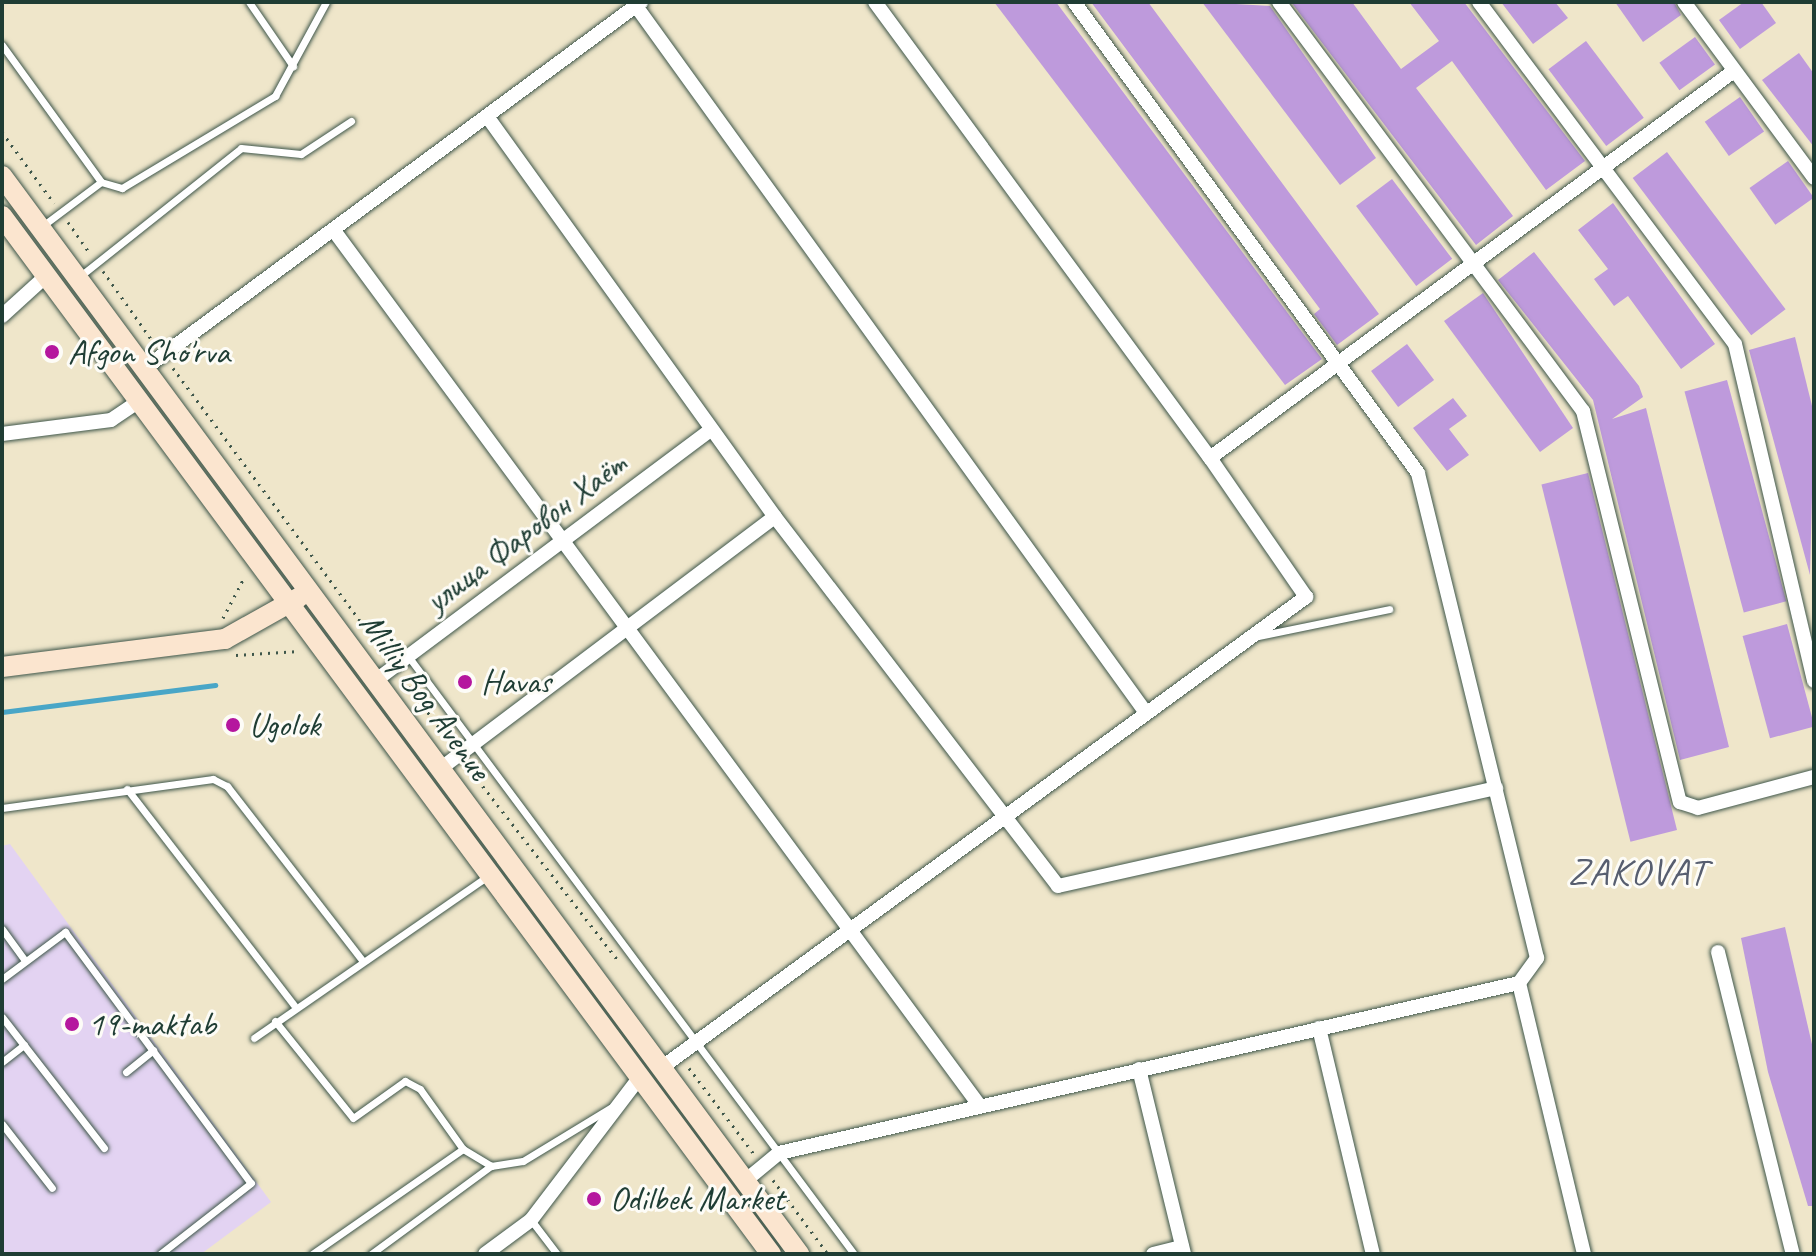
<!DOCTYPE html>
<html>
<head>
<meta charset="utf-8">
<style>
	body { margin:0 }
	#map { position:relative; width:1816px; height:1256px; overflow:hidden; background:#efe6ca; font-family:Caveat,sans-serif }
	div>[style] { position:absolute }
	.built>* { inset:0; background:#e3d3f2 }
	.stream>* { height:5px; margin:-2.5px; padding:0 2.5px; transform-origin:2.5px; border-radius:2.5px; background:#49a6c7 }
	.building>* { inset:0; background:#be9adc; transform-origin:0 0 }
	.path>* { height:3px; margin-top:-1.5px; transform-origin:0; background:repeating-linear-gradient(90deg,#3e564a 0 2px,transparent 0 8px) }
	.roads { filter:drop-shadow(0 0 2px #3e564a) drop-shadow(0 0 2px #3e564a) }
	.service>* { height:7px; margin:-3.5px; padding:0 3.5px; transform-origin:3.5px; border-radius:3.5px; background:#fff }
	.minor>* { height:14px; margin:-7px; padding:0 7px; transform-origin:7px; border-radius:7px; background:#fff }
	.secondary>* { height:20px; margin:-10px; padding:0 10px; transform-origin:10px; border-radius:10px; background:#fbe5cf }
	.dots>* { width:22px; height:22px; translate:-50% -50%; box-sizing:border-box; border:4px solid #fdfcf7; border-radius:50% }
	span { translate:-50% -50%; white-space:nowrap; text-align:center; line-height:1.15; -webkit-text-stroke:6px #fdfcf7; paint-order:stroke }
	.poi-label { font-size:34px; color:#1f3d34 }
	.left { translate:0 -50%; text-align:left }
	.street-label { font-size:34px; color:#1f3d34 }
	.quarter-label { font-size:38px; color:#575e6f; letter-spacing:2px }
	.frame { position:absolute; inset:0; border:4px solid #1f3d34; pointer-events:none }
</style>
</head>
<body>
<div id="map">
	<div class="built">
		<i style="clip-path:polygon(10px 844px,271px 1202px,201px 1254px,2px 1254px,2px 846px)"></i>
	</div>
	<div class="stream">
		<i style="left:2px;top:712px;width:215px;rotate:-7.2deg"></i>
	</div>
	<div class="building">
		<i style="clip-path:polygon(994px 2px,1056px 2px,1322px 359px,1285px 385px)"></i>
		<i style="clip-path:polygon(1091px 2px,1148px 2px,1379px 314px,1337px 345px,1314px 314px,1320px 309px)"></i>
		<i style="clip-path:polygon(1202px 2px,1270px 6px,1376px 158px,1340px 185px)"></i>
		<i style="clip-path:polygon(1291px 2px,1352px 2px,1401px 69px,1439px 41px,1409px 2px,1464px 2px,1585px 161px,1546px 190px,1452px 61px,1416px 88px,1513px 216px,1476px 245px)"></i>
		<i style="clip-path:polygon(1501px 2px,1555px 2px,1568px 18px,1533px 44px)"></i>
		<i style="clip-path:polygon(1615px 2px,1674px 2px,1681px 15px,1643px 42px)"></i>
		<i style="clip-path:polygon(1744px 2px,1761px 2px,1776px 23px,1740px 49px,1719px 20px)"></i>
		<i style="left:1695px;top:37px;width:34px;height:44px;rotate:54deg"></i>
		<i style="left:1586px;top:41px;width:96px;height:47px;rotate:53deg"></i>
		<i style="clip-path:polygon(1799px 53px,1814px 74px,1814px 147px,1762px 80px)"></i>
		<i style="left:1740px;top:97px;width:42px;height:43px;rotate:55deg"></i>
		<i style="left:1667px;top:152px;width:197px;height:43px;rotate:53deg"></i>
		<i style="left:1788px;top:161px;width:45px;height:47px;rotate:55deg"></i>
		<i style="left:1392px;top:179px;width:100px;height:45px;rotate:53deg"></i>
		<i style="clip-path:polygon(1613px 203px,1715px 344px,1681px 369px,1628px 296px,1614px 306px,1594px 279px,1608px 269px,1578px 230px)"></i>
		<i style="clip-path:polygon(1534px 252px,1639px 386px,1643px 397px,1612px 419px,1646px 408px,1729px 747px,1680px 760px,1593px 400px,1498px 280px)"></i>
		<i style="clip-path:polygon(1483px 293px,1573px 428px,1540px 452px,1444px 321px)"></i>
		<i style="clip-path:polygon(1795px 337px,1814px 414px,1810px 575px,1749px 350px)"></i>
		<i style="left:1407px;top:344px;width:45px;height:45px;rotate:53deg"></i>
		<i style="left:1727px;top:380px;width:229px;height:44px;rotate:75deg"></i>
		<i style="clip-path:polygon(1453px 398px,1467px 416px,1449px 429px,1469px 455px,1447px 471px,1413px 428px)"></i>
		<i style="left:1588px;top:473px;width:368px;height:48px;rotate:76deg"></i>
		<i style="left:1787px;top:624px;width:106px;height:46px;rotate:75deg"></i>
		<i style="clip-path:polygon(1785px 927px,1814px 1053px,1814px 1206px,1808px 1206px,1768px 1072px,1741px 938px)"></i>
	</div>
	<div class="path">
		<i style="left:2px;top:132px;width:88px;rotate:53.8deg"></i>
		<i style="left:68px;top:222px;width:37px;rotate:55deg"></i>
		<i style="left:103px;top:271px;width:88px;rotate:54.7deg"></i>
		<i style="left:173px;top:368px;width:357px;rotate:53.5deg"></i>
		<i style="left:223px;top:618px;width:47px;rotate:-62.4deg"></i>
		<i style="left:236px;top:655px;width:64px;rotate:-3.6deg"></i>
		<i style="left:404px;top:680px;width:76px;rotate:53.6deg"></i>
		<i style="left:468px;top:767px;width:243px;rotate:52.2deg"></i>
		<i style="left:689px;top:1068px;width:108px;rotate:52.9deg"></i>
		<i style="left:773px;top:1180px;width:92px;rotate:53.4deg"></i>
	</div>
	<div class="roads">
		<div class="service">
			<i style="left:249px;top:2px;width:78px;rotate:55.5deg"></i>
			<i style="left:2px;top:45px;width:169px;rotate:54.1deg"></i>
			<i style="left:101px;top:182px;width:22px;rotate:16deg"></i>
			<i style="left:122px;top:188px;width:179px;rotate:-31deg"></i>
			<i style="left:275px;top:96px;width:107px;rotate:-61.5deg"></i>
			<i style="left:41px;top:227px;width:75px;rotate:-36.9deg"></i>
			<i style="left:79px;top:277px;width:207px;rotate:-38.5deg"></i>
			<i style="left:241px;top:148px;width:60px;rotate:5.7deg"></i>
			<i style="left:301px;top:154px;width:60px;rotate:-33.4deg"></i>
			<i style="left:1258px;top:636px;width:134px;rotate:-11.6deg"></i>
			<i style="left:408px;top:656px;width:746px;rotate:53.28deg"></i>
			<i style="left:127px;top:789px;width:273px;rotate:52.3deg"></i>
			<i style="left:2px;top:808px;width:213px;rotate:-7.8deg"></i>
			<i style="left:213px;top:779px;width:16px;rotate:27deg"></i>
			<i style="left:227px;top:786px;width:220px;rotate:52.2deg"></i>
			<i style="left:2px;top:929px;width:39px;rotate:54deg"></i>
			<i style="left:2px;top:979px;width:79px;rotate:-36.7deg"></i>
			<i style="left:65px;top:932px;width:312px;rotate:53.5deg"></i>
			<i style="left:251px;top:1183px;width:115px;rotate:142deg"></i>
			<i style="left:2px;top:1017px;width:166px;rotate:52.1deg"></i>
			<i style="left:275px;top:1021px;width:124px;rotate:51.2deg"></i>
			<i style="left:353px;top:1118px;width:64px;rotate:-35.4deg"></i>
			<i style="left:405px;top:1081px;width:17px;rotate:28deg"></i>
			<i style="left:420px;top:1089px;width:74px;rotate:54.4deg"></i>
			<i style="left:463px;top:1149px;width:33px;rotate:31deg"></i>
			<i style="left:491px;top:1166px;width:32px;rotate:-9deg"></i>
			<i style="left:523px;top:1161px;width:102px;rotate:-31.3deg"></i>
			<i style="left:254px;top:1038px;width:286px;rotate:-34.7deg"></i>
			<i style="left:2px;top:1062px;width:28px;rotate:-38deg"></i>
			<i style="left:126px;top:1072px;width:35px;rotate:-39deg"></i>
			<i style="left:2px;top:1124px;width:81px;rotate:52deg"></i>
			<i style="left:531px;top:1220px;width:43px;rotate:52.6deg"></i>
			<i style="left:312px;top:1254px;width:184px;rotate:-34.8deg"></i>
			<i style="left:371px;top:1254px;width:149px;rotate:-36.3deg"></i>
		</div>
		<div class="minor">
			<i style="left:875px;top:2px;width:566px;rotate:53.7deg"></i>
			<i style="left:1279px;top:2px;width:510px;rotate:53.38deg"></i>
			<i style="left:1583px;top:411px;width:403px;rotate:76.1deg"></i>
			<i style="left:1680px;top:802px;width:19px;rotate:18deg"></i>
			<i style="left:1698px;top:808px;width:120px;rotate:-15deg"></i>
			<i style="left:1479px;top:2px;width:427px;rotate:53.2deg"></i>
			<i style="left:1735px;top:344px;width:346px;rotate:76.8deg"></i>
			<i style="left:1684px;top:2px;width:219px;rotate:53.5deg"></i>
			<i style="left:636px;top:6px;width:868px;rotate:54.19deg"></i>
			<i style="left:489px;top:119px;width:490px;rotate:54.3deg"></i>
			<i style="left:775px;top:517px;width:465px;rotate:52.5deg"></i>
			<i style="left:1058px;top:886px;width:449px;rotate:-12.6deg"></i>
			<i style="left:335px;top:232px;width:1085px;rotate:53.58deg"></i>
			<i style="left:2px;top:316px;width:59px;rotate:-42.3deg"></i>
			<i style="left:144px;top:369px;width:618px;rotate:-36.44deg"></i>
			<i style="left:2px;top:434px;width:110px;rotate:-7.3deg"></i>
			<i style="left:111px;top:420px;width:34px;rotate:-34deg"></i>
			<i style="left:375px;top:681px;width:419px;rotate:-36.8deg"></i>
			<i style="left:440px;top:769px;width:419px;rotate:-37deg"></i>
			<i style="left:1718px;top:952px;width:311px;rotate:76.1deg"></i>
			<i style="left:1519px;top:983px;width:279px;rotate:76.5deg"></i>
			<i style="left:1319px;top:1028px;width:232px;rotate:76.6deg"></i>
			<i style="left:661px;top:1068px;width:799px;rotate:-36.14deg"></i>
			<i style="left:1306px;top:597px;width:169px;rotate:-124.6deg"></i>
			<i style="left:1210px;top:458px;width:651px;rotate:-36.45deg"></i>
			<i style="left:1139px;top:1069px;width:190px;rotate:76.3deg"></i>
			<i style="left:745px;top:1181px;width:44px;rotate:-39.5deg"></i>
			<i style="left:779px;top:1153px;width:759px;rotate:-12.94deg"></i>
			<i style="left:1519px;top:983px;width:31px;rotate:-54deg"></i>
			<i style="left:1537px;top:958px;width:499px;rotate:-103.8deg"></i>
			<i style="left:1418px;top:473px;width:583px;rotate:-126.14deg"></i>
			<i style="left:485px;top:1254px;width:57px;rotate:-36.5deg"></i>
			<i style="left:531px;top:1220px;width:180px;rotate:-52.7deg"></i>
			<i style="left:1153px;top:1254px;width:30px;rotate:-14deg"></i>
		</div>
		<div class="secondary">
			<i style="left:2px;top:176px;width:1341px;rotate:53.52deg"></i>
			<i style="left:2px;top:216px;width:1292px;rotate:53.47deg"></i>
			<i style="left:2px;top:667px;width:225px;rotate:-7.2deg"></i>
			<i style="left:225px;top:639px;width:84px;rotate:-29.3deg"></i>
		</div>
	</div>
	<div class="dots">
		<i style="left:52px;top:352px;background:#b5179e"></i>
		<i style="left:465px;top:682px;background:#b5179e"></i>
		<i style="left:233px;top:725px;background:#b5179e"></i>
		<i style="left:72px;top:1024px;background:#b5179e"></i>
		<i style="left:594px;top:1199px;background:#b5179e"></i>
	</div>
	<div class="poi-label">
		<span class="left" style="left:68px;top:352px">Afgon Sho'rva</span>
		<span class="left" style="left:481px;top:682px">Havas</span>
		<span class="left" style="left:249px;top:725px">Ugolok</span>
		<span class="left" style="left:88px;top:1024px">19-maktab</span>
		<span class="left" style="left:610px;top:1199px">Odilbek Market</span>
	</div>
	<div class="street-label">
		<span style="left:525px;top:532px;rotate:-37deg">улица Фаровон Хаёт</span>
		<span style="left:426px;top:696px;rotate:54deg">Milliy Bog Avenue</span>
	</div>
	<div class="quarter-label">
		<span style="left:1638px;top:872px">ZAKOVAT</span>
	</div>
	<div class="frame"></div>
</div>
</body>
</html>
